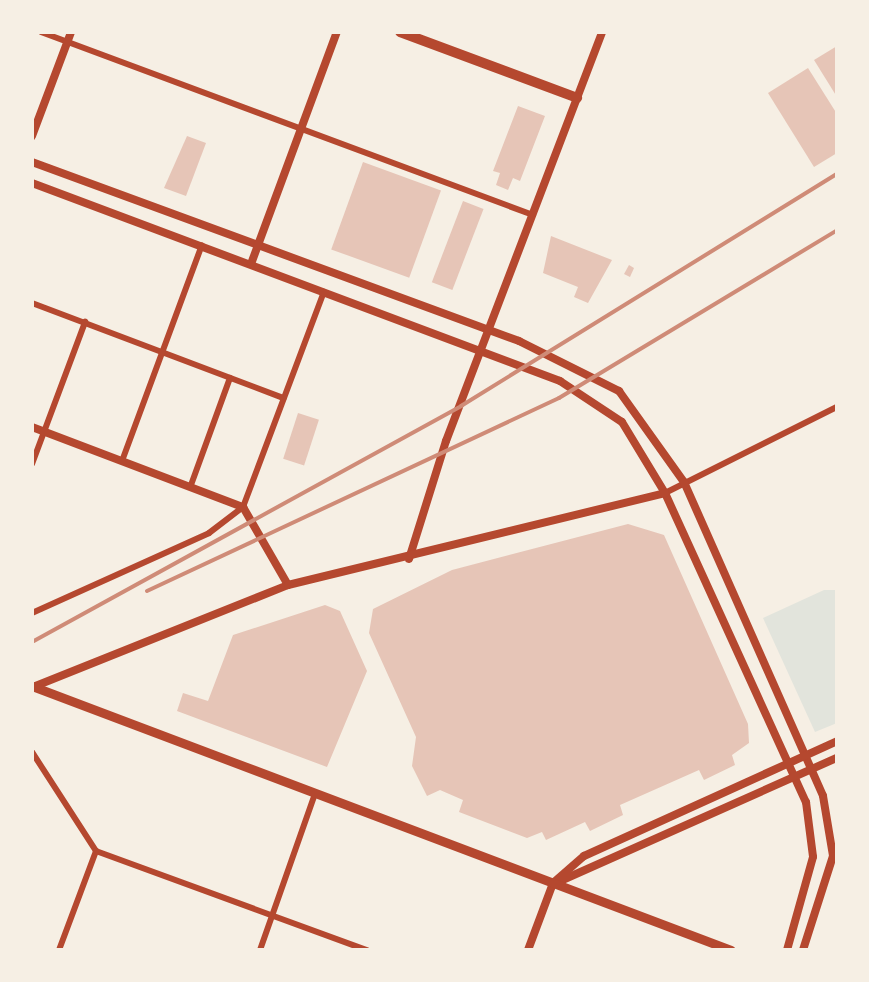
<!DOCTYPE html>
<html>
<head>
<meta charset="utf-8">
<style>
	body { margin:0 }
	#map { position:relative; width:869px; height:982px; overflow:hidden; background:#f6efe4; font-family:"Libre Baskerville",serif }
	div>[style] { position:absolute }
	.green>* { inset:0; background:#e2e4dc }
	.building>* { inset:0; background:#e6c5b7; transform-origin:0 0 }
	.minor>* { height:6px; margin:-3px; padding:0 3px; transform-origin:3px; border-radius:3px; background:#b5482f }
	.tertiary>* { height:8px; margin:-4px; padding:0 4px; transform-origin:4px; border-radius:4px; background:#b5482f }
	.secondary>* { height:9px; margin:-4.5px; padding:0 4.5px; transform-origin:4.5px; border-radius:4.5px; background:#b5482f }
	.primary>* { height:10px; margin:-5px; padding:0 5px; transform-origin:5px; border-radius:5px; background:#b5482f }
	.rail>* { height:4px; margin:-2px; padding:0 2px; transform-origin:2px; border-radius:2px; background:#cf8b77 }
	span { translate:-50% -50%; white-space:nowrap; text-align:center; line-height:1.15; -webkit-text-stroke:8px #f6efe4; paint-order:stroke }
	.frame { position:absolute; inset:0; border:34px solid #f6efe4; pointer-events:none }
</style>
</head>
<body>
<div id="map">
	<div class="green">
		<i style="clip-path:polygon(824px 590px,837px 590px,837px 723px,815px 732px,763px 618px)"></i>
	</div>
	<div class="building">
		<i style="clip-path:polygon(837px 46px,837px 97px,814px 60px)"></i>
		<i style="clip-path:polygon(808px 68px,837px 114px,837px 153px,814px 167px,768px 93px)"></i>
		<i style="clip-path:polygon(518px 106px,545px 116px,520px 181px,513px 178px,508px 190px,496px 185px,500px 173px,493px 171px)"></i>
		<i style="clip-path:polygon(187px 136px,206px 143px,186px 196px,164px 188px)"></i>
		<i style="left:363px;top:162px;width:83px;height:93px;rotate:20deg"></i>
		<i style="left:463px;top:201px;width:22px;height:87px;rotate:21deg"></i>
		<i style="clip-path:polygon(551px 236px,612px 260px,588px 303px,574px 297px,578px 287px,543px 273px)"></i>
		<i style="clip-path:polygon(629px 265px,634px 268px,630px 277px,624px 274px)"></i>
		<i style="left:298px;top:413px;width:22px;height:48px;rotate:18deg"></i>
		<i style="clip-path:polygon(628px 524px,664px 535px,748px 724px,749px 743px,732px 755px,735px 765px,704px 780px,699px 770px,620px 805px,623px 815px,590px 831px,585px 822px,546px 840px,542px 832px,527px 838px,459px 812px,463px 800px,440px 790px,427px 796px,412px 766px,416px 737px,369px 633px,373px 609px,452px 570px)"></i>
		<i style="clip-path:polygon(325px 605px,340px 611px,367px 671px,327px 767px,177px 711px,183px 693px,208px 701px,233px 635px)"></i>
	</div>
	<div class="minor">
		<i style="left:41px;top:32px;width:525px;rotate:20.4deg"></i>
		<i style="left:32px;top:303px;width:269px;rotate:20.7deg"></i>
		<i style="left:122px;top:461px;width:230px;rotate:-69.7deg"></i>
		<i style="left:32px;top:464px;width:152px;rotate:-69.5deg"></i>
		<i style="left:191px;top:485px;width:114px;rotate:-70deg"></i>
		<i style="left:665px;top:493px;width:192px;rotate:-26.6deg"></i>
		<i style="left:32px;top:613px;width:194px;rotate:-24.3deg"></i>
		<i style="left:209px;top:533px;width:43px;rotate:-37.4deg"></i>
		<i style="left:243px;top:507px;width:230px;rotate:-69.4deg"></i>
		<i style="left:32px;top:752px;width:118px;rotate:57.1deg"></i>
		<i style="left:96px;top:851px;width:289px;rotate:20.1deg"></i>
		<i style="left:59px;top:950px;width:106px;rotate:-69.5deg"></i>
		<i style="left:260px;top:950px;width:165px;rotate:-70.6deg"></i>
	</div>
	<div class="tertiary">
		<i style="left:32px;top:136px;width:111px;rotate:-69.4deg"></i>
		<i style="left:32px;top:162px;width:519px;rotate:20.18deg"></i>
		<i style="left:519px;top:341px;width:112px;rotate:26.6deg"></i>
		<i style="left:619px;top:391px;width:112px;rotate:54.5deg"></i>
		<i style="left:684px;top:482px;width:343px;rotate:66.1deg"></i>
		<i style="left:823px;top:796px;width:61px;rotate:80.5deg"></i>
		<i style="left:833px;top:856px;width:99px;rotate:107.7deg"></i>
		<i style="left:32px;top:183px;width:564px;rotate:20.56deg"></i>
		<i style="left:560px;top:381px;width:74px;rotate:33.5deg"></i>
		<i style="left:622px;top:422px;width:83px;rotate:58.8deg"></i>
		<i style="left:665px;top:493px;width:340px;rotate:65.5deg"></i>
		<i style="left:806px;top:802px;width:55px;rotate:82.7deg"></i>
		<i style="left:813px;top:857px;width:97px;rotate:105.6deg"></i>
		<i style="left:251px;top:264px;width:247px;rotate:-69.7deg"></i>
		<i style="left:32px;top:427px;width:226px;rotate:20.8deg"></i>
		<i style="left:243px;top:507px;width:90px;rotate:60deg"></i>
		<i style="left:409px;top:559px;width:124px;rotate:-72.6deg"></i>
		<i style="left:446px;top:441px;width:438px;rotate:-69.1deg"></i>
		<i style="left:33px;top:687px;width:275px;rotate:-21.8deg"></i>
		<i style="left:288px;top:585px;width:388px;rotate:-13.7deg"></i>
		<i style="left:558px;top:882px;width:305px;rotate:-24deg"></i>
		<i style="left:528px;top:950px;width:72px;rotate:-69.5deg"></i>
		<i style="left:553px;top:883px;width:41px;rotate:-41.1deg"></i>
		<i style="left:584px;top:856px;width:278px;rotate:-24.4deg"></i>
	</div>
	<div class="secondary">
		<i style="left:32px;top:686px;width:747px;rotate:20.69deg"></i>
	</div>
	<div class="primary">
		<i style="left:400px;top:32px;width:189px;rotate:20.4deg"></i>
	</div>
	<div class="rail">
		<i style="left:147px;top:591px;width:455px;rotate:-25.1deg"></i>
		<i style="left:559px;top:398px;width:325px;rotate:-31.1deg"></i>
		<i style="left:32px;top:642px;width:490px;rotate:-28.8deg"></i>
		<i style="left:461px;top:406px;width:442px;rotate:-31.7deg"></i>
	</div>
	<div class="frame"></div>
</div>
</body>
</html>
